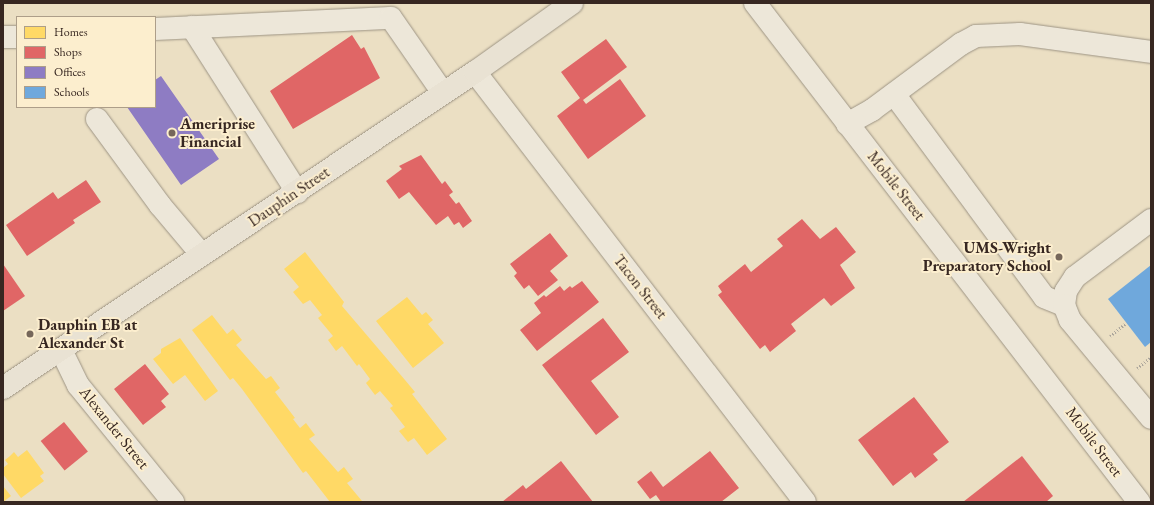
<!DOCTYPE html>
<html>
<head>
<meta charset="utf-8">
<style>
	body { margin:0 }
	#map { position:relative; width:1154px; height:505px; overflow:hidden; background:#ebdfc3; font-family:"EB Garamond",serif }
	div>[style] { position:absolute }
	.homes>* { inset:0; background:#ffd966 }
	.shops>* { inset:0; background:#e06666; transform-origin:0 0 }
	.offices>* { inset:0; background:#8e7cc3 }
	.schools>* { inset:0; background:#6fa8dc }
	.path>* { height:2.5px; margin-top:-1.25px; transform-origin:0; background:repeating-linear-gradient(90deg,#aca69c 0 1px,transparent 0 3px) }
	.roads { filter:drop-shadow(0 0 1px #9d9484) drop-shadow(0 0 1px #9d9484) }
	.minor>* { height:22px; margin:-11px; padding:0 11px; transform-origin:11px; border-radius:11px; background:#ede7d9 }
	.major>* { height:22px; margin:-11px; padding:0 11px; transform-origin:11px; border-radius:11px; background:#e9e2d3 }
	.dots>* { width:11px; height:11px; translate:-50% -50%; box-sizing:border-box; border:2px solid #fceece; border-radius:50% }
	span { translate:-50% -50%; white-space:nowrap; text-align:center; line-height:1.15; -webkit-text-stroke:4px #fceece; paint-order:stroke }
	.poi-label { font-size:16px; color:#372721; font-weight:700 }
	.left { translate:0 -50%; text-align:left }
	.right { translate:-100% -50%; text-align:right }
	.street-label { font-size:16px; color:#372721 }
	.frame { position:absolute; inset:0; border:4px solid #372721; pointer-events:none }
	.legend { position:absolute; left:16px; top:16px; width:140px; height:92px; box-sizing:border-box; background:#fceece; border:1px solid #ad9e89; margin:0; padding:5px 7px; list-style:none; font-size:12px; color:#372721 }
	.legend li { display:flex; align-items:center; gap:8px; height:20px }
	.legend b { width:20px; border:1px solid #ad9e89 }
</style>
</head>
<body>
<div id="map">
	<div class="homes">
		<i style="clip-path:polygon(305px 252px,344px 302px,342px 306px,405px 380px,415px 392px,412px 394px,447px 439px,427px 455px,414px 438px,408px 442px,399px 431px,405px 427px,390px 408px,393px 406px,380px 391px,375px 395px,366px 383px,370px 379px,359px 364px,357px 366px,342px 346px,336px 351px,328px 340px,333px 336px,318px 318px,322px 315px,310px 300px,303px 304px,293px 292px,299px 287px,284px 269px)"></i>
		<i style="clip-path:polygon(407px 297px,422px 315px,426px 312px,433px 320px,428px 324px,444px 343px,413px 368px,376px 321px)"></i>
		<i style="clip-path:polygon(212px 315px,227px 334px,233px 329px,242px 340px,236px 345px,266px 379px,271px 376px,280px 388px,275px 392px,295px 418px,293px 419px,300px 428px,306px 423px,315px 435px,309px 439px,338px 472px,344px 467px,353px 479px,347px 483px,362px 501px,330px 502px,306px 471px,303px 473px,242px 389px,233px 378px,230px 380px,192px 330px)"></i>
		<i style="clip-path:polygon(180px 338px,218px 391px,205px 401px,185px 375px,173px 384px,153px 359px,161px 353px,161px 349px)"></i>
		<i style="clip-path:polygon(27px 450px,44px 473px,40px 476px,44px 481px,21px 498px,3px 474px,3px 468px,8px 464px,5px 460px,10px 456px,14px 452px,18px 457px)"></i>
		<i style="clip-path:polygon(3px 486px,11px 496px,3px 502px)"></i>
	</div>
	<div class="shops">
		<i style="clip-path:polygon(352px 35px,361px 49px,364px 47px,380px 78px,293px 129px,270px 91px)"></i>
		<i style="clip-path:polygon(606px 39px,627px 67px,583px 100px,586px 104px,620px 79px,646px 116px,588px 159px,557px 116px,580px 98px,561px 72px)"></i>
		<i style="clip-path:polygon(421px 155px,442px 184px,445px 181px,453px 192px,449px 195px,456px 204px,459px 202px,472px 221px,463px 228px,459px 222px,454px 225px,448px 216px,436px 225px,409px 192px,399px 199px,386px 181px,402px 169px,399px 166px)"></i>
		<i style="clip-path:polygon(86px 180px,101px 202px,73px 220px,75px 223px,27px 256px,6px 225px,53px 192px,58px 199px)"></i>
		<i style="clip-path:polygon(802px 219px,820px 239px,836px 227px,856px 252px,840px 265px,855px 288px,831px 306px,824px 298px,791px 324px,796px 331px,770px 352px,765px 345px,760px 349px,718px 295px,722px 292px,718px 286px,745px 264px,751px 272px,783px 246px,777px 239px)"></i>
		<i style="clip-path:polygon(550px 233px,568px 256px,550px 271px,558px 280px,538px 296px,529px 285px,524px 289px,514px 276px,517px 273px,510px 264px)"></i>
		<i style="clip-path:polygon(3px 264px,25px 296px,3px 311px)"></i>
		<i style="clip-path:polygon(582px 281px,599px 302px,537px 351px,520px 330px,541px 313px,534px 303px,544px 295px,546px 297px,560px 286px,564px 291px,570px 286px,572px 288px)"></i>
		<i style="clip-path:polygon(603px 318px,629px 352px,591px 381px,619px 417px,596px 435px,542px 365px)"></i>
		<i style="clip-path:polygon(145px 364px,169px 394px,161px 401px,166px 407px,143px 425px,114px 389px)"></i>
		<i style="clip-path:polygon(914px 397px,949px 442px,933px 454px,938px 460px,915px 478px,911px 472px,893px 486px,858px 440px)"></i>
		<i style="left:64px;top:422px;width:38px;height:30px;rotate:51deg"></i>
		<i style="clip-path:polygon(710px 451px,739px 488px,721px 502px,661px 502px,656px 495px,650px 499px,637px 482px,651px 471px,663px 487px)"></i>
		<i style="clip-path:polygon(1022px 456px,1053px 496px,1046px 502px,963px 502px)"></i>
		<i style="clip-path:polygon(561px 461px,593px 502px,502px 502px,523px 485px,526px 489px)"></i>
	</div>
	<div class="offices">
		<i style="clip-path:polygon(161px 76px,219px 159px,181px 185px,127px 107px,155px 107px,155px 80px)"></i>
	</div>
	<div class="schools">
		<i style="clip-path:polygon(1151px 265px,1151px 342px,1145px 347px,1108px 299px)"></i>
	</div>
	<div class="path">
		<i style="left:1110px;top:336px;width:21px;rotate:-39deg"></i>
		<i style="left:1137px;top:368px;width:18px;rotate:-38deg"></i>
	</div>
	<div class="roads">
		<div class="minor">
			<i style="left:755px;top:3px;width:630px;rotate:52.42deg"></i>
			<i style="left:192px;top:27px;width:196px;rotate:57.5deg"></i>
			<i style="left:155px;top:29px;width:236px;rotate:-2.7deg"></i>
			<i style="left:391px;top:18px;width:91px;rotate:55.3deg"></i>
			<i style="left:3px;top:37px;width:14px"></i>
			<i style="left:475px;top:72px;width:542px;rotate:52.5deg"></i>
			<i style="left:894px;top:94px;width:252px;rotate:53.5deg"></i>
			<i style="left:1044px;top:297px;width:22px;rotate:22deg"></i>
			<i style="left:97px;top:119px;width:107px;rotate:53.8deg"></i>
			<i style="left:160px;top:205px;width:65px;rotate:50deg"></i>
			<i style="left:847px;top:124px;width:29px;rotate:-29deg"></i>
			<i style="left:872px;top:110px;width:111px;rotate:-36.6deg"></i>
			<i style="left:961px;top:44px;width:17px;rotate:-28deg"></i>
			<i style="left:976px;top:36px;width:44px;rotate:-2.6deg"></i>
			<i style="left:1020px;top:34px;width:132px;rotate:7.8deg"></i>
			<i style="left:1151px;top:220px;width:95px;rotate:143.1deg"></i>
			<i style="left:1075px;top:277px;width:17px;rotate:123deg"></i>
			<i style="left:1066px;top:291px;width:14px;rotate:98deg"></i>
			<i style="left:1064px;top:305px;width:16px;rotate:68deg"></i>
			<i style="left:1070px;top:320px;width:127px;rotate:50.4deg"></i>
			<i style="left:61px;top:350px;width:39px;rotate:64deg"></i>
			<i style="left:78px;top:385px;width:151px;rotate:50.9deg"></i>
		</div>
		<div class="major">
			<i style="left:3px;top:388px;width:568px;rotate:-33.8deg"></i>
			<i style="left:475px;top:72px;width:119px;rotate:-35.4deg"></i>
		</div>
	</div>
	<div class="dots">
		<i style="left:172px;top:133px;background:#76675a"></i>
		<i style="left:1059px;top:257px;background:#76675a"></i>
		<i style="left:30px;top:334px;background:#76675a"></i>
	</div>
	<div class="poi-label">
		<span class="left" style="left:180px;top:133px">Ameriprise<br>Financial</span>
		<span class="right" style="left:1051px;top:257px">UMS-Wright<br>Preparatory School</span>
		<span class="left" style="left:38px;top:334px">Dauphin EB at<br>Alexander St</span>
	</div>
	<div class="street-label">
		<span style="left:896px;top:186px;rotate:52deg">Mobile Street</span>
		<span style="left:289px;top:197px;rotate:-34deg">Dauphin Street</span>
		<span style="left:640px;top:287px;rotate:52deg">Tacon Street</span>
		<span style="left:114px;top:428px;rotate:51deg">Alexander Street</span>
		<span style="left:1094px;top:442px;rotate:53deg">Mobile Street</span>
	</div>
	<div class="frame"></div>
	<ul class="legend">
	<li><b style="height:11px;background:#ffd966"></b>Homes</li>
	<li><b style="height:11px;background:#e06666"></b>Shops</li>
	<li><b style="height:11px;background:#8e7cc3"></b>Offices</li>
	<li><b style="height:11px;background:#6fa8dc"></b>Schools</li>
	</ul>
</div>
</body>
</html>
